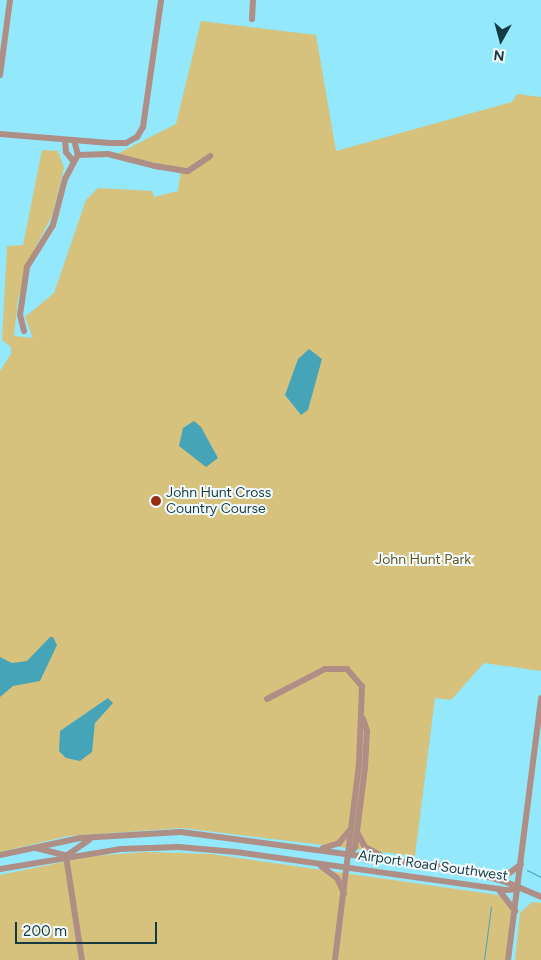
<!DOCTYPE html>
<html>
<head>
<meta charset="utf-8">
<style>
	body { margin:0 }
	#map { position:relative; width:541px; height:960px; overflow:hidden; background:#93e8fb; font-family:Figtree,sans-serif }
	div>[style] { position:absolute }
	.green>* { inset:0; background:#d6c27d }
	.water>* { inset:0; background:#46a4b9 }
	.stream>* { height:1px; margin:-0.5px; padding:0 0.5px; transform-origin:0.5px; border-radius:0.5px; background:#46a4b9 }
	.minor>* { height:6px; margin:-3px; padding:0 3px; transform-origin:3px; border-radius:3px; background:#af8e86 }
	.dots>* { width:14px; height:14px; translate:-50% -50%; box-sizing:border-box; border:2px solid #f3fbfd; border-radius:50% }
	span { translate:-50% -50%; white-space:nowrap; text-align:center; line-height:1.15; -webkit-text-stroke:4px #f3fbfd; paint-order:stroke }
	.poi-label { font-size:14px; color:#163a42 }
	.left { translate:0 -50%; text-align:left }
	.park-label { font-size:14px; color:#645621 }
	.street-label { font-size:14px; color:#163a42 }
	.north { position:absolute; left:476px; top:15px; width:50px; height:50px; -webkit-text-stroke:4px #f3fbfd; paint-order:stroke; rotate:187deg; font-size:14px; font-weight:700; line-height:20px; text-align:center; color:#163a42 }
	.north::after { content:''; display:block; margin:auto; width:18px; height:22px; background:#163a42; clip-path:polygon(50% 0,100% 100%,50% 72%,0 100%) }
	.scale { position:absolute; left:15px; top:922px; width:142px; height:22px; box-sizing:border-box; border:2px solid #163a42; border-top:0; padding-left:6px; font-size:15px; line-height:18px; white-space:nowrap; color:#163a42; -webkit-text-stroke:4px #f3fbfd; paint-order:stroke }
</style>
</head>
<body>
<div id="map">
	<div class="green">
		<i style="clip-path:polygon(201px 21px,316px 35px,336px 151px,512px 102px,517px 94px,541px 97px,541px 671px,484px 663px,451px 700px,435px 698px,415px 856px,182px 828px,68px 836px,0 852px,0 371px,11px 354px,11px 347px,2px 340px,7px 246px,23px 245px,42px 150px,58px 151px,64px 168px,52px 216px,33px 252px,18px 299px,14px 336px,33px 338px,25px 317px,54px 293px,86px 200px,98px 188px,152px 191px,154px 197px,178px 191px,181px 169px,117px 154px,176px 124px)"></i>
		<i style="clip-path:polygon(146px 852px,211px 854px,498px 895px,509px 904px,512px 913px,506px 960px,0 960px,0 875px,92px 856px)"></i>
		<i style="clip-path:polygon(532px 902px,541px 903px,541px 960px,515px 960px,520px 913px)"></i>
	</div>
	<div class="water">
		<i style="clip-path:polygon(309px 349px,322px 359px,308px 410px,301px 415px,285px 395px,298px 359px)"></i>
		<i style="clip-path:polygon(194px 421px,201px 427px,218px 458px,206px 467px,179px 446px,183px 428px)"></i>
		<i style="clip-path:polygon(50px 637px,53px 637px,57px 645px,40px 681px,13px 686px,0 697px,0 657px,12px 663px,27px 661px)"></i>
		<i style="clip-path:polygon(108px 698px,113px 703px,95px 723px,92px 752px,80px 761px,66px 758px,59px 751px,60px 731px)"></i>
	</div>
	<div class="stream">
		<i style="left:527px;top:870px;width:16px;rotate:27deg"></i>
		<i style="left:484px;top:960px;width:54px;rotate:-82.6deg"></i>
	</div>
	<div class="minor">
		<i style="left:252px;top:19px;width:19px;rotate:-87deg"></i>
		<i style="left:0;top:75px;width:76px;rotate:-82.4deg"></i>
		<i style="left:0;top:134px;width:110px;rotate:4.7deg"></i>
		<i style="left:110px;top:143px;width:16px"></i>
		<i style="left:126px;top:143px;width:13px;rotate:-29deg"></i>
		<i style="left:137px;top:137px;width:12px;rotate:-59deg"></i>
		<i style="left:143px;top:127px;width:128px;rotate:-81.9deg"></i>
		<i style="left:65px;top:140px;width:12px;rotate:85deg"></i>
		<i style="left:66px;top:152px;width:11px;rotate:52deg"></i>
		<i style="left:74px;top:140px;width:16px;rotate:75deg"></i>
		<i style="left:24px;top:331px;width:16px;rotate:-104deg"></i>
		<i style="left:20px;top:315px;width:49px;rotate:-81.7deg"></i>
		<i style="left:27px;top:267px;width:49px;rotate:-58.2deg"></i>
		<i style="left:53px;top:225px;width:48px;rotate:-75.4deg"></i>
		<i style="left:65px;top:179px;width:27px;rotate:-62deg"></i>
		<i style="left:78px;top:155px;width:30px;rotate:-2deg"></i>
		<i style="left:108px;top:154px;width:49px;rotate:14.3deg"></i>
		<i style="left:155px;top:166px;width:33px;rotate:9deg"></i>
		<i style="left:188px;top:171px;width:27px;rotate:-34deg"></i>
		<i style="left:267px;top:699px;width:65px;rotate:-27.3deg"></i>
		<i style="left:325px;top:669px;width:22px"></i>
		<i style="left:347px;top:669px;width:23px;rotate:49deg"></i>
		<i style="left:362px;top:686px;width:78px;rotate:92.2deg"></i>
		<i style="left:359px;top:764px;width:197px;rotate:97deg"></i>
		<i style="left:358px;top:834px;width:15px;rotate:62deg"></i>
		<i style="left:365px;top:847px;width:17px;rotate:28deg"></i>
		<i style="left:36px;top:848px;width:30px;rotate:14deg"></i>
		<i style="left:323px;top:848px;width:17px;rotate:-17deg"></i>
		<i style="left:339px;top:843px;width:16px;rotate:-50deg"></i>
		<i style="left:350px;top:854px;width:9px;rotate:-54deg"></i>
		<i style="left:355px;top:847px;width:80px;rotate:-82.8deg"></i>
		<i style="left:365px;top:768px;width:37px;rotate:-87deg"></i>
		<i style="left:367px;top:731px;width:13px;rotate:-108deg"></i>
		<i style="left:0;top:855px;width:82px;rotate:-12deg"></i>
		<i style="left:80px;top:838px;width:101px;rotate:-3.4deg"></i>
		<i style="left:181px;top:832px;width:287px;rotate:7.6deg"></i>
		<i style="left:465px;top:870px;width:43px;rotate:16.3deg"></i>
		<i style="left:506px;top:882px;width:38px;rotate:23deg"></i>
		<i style="left:66px;top:856px;width:105px;rotate:81.3deg"></i>
		<i style="left:66px;top:856px;width:28px;rotate:-35deg"></i>
		<i style="left:321px;top:866px;width:20px;rotate:37deg"></i>
		<i style="left:337px;top:878px;width:17px;rotate:65deg"></i>
		<i style="left:0;top:869px;width:123px;rotate:-9.4deg"></i>
		<i style="left:121px;top:849px;width:58px;rotate:-2deg"></i>
		<i style="left:179px;top:847px;width:57px;rotate:5deg"></i>
		<i style="left:236px;top:852px;width:272px;rotate:8deg"></i>
		<i style="left:505px;top:890px;width:13px;rotate:-4deg"></i>
		<i style="left:500px;top:880px;width:26px;rotate:-37deg"></i>
		<i style="left:498px;top:889px;width:28px;rotate:52deg"></i>
		<i style="left:508px;top:960px;width:264px;rotate:-82.8deg"></i>
	</div>
	<div class="dots">
		<i style="left:156px;top:501px;background:#952c13"></i>
	</div>
	<div class="poi-label">
		<span class="left" style="left:166px;top:501px">John Hunt Cross<br>Country Course</span>
	</div>
	<div class="park-label">
		<span style="left:423px;top:560px">John Hunt Park</span>
	</div>
	<div class="street-label">
		<span style="left:433px;top:866px;rotate:8deg">Airport Road Southwest</span>
	</div>
	<div class="north">N</div>
	<div class="scale">200 m</div>
</div>
</body>
</html>
